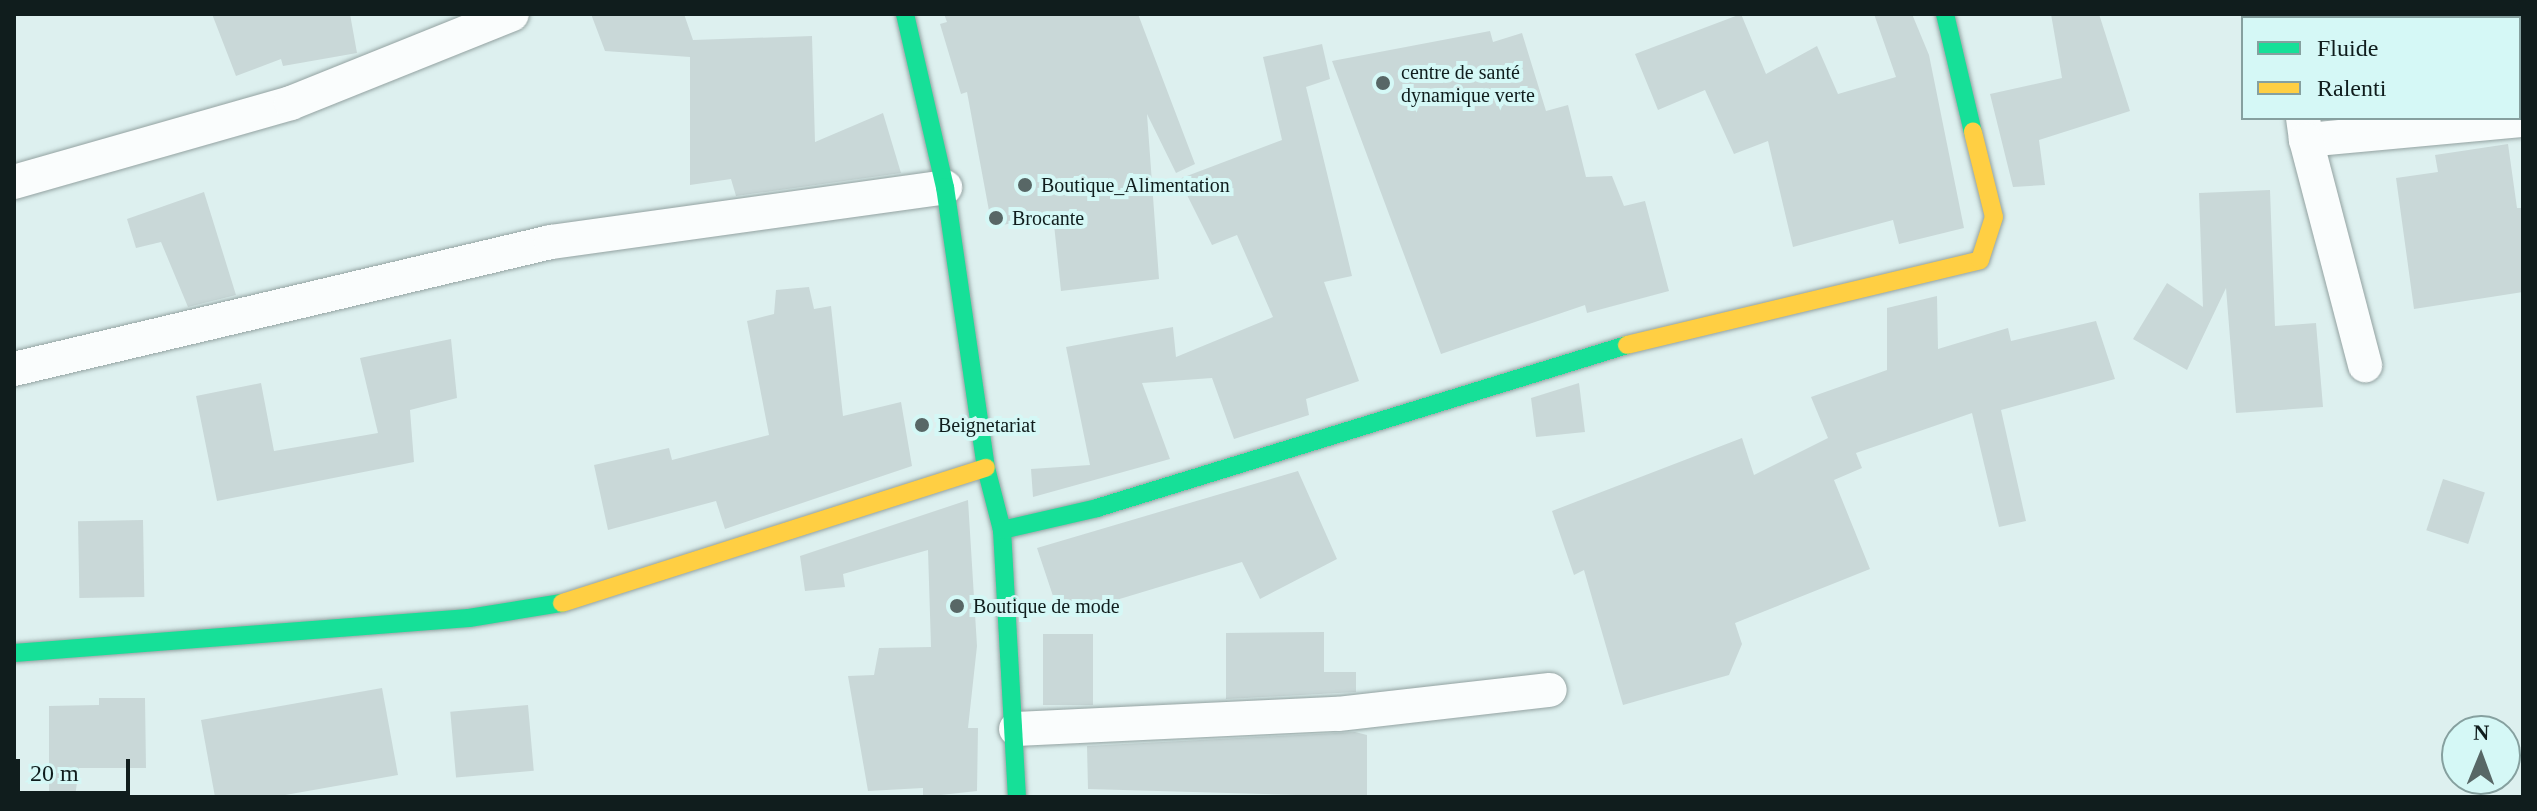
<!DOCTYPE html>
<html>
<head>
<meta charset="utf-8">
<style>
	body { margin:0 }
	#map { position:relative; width:2537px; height:811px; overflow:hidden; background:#ddf0ef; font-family:Georgia,serif }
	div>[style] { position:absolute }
	.building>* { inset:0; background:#c9d8d8; transform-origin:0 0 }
	.roads { filter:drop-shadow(0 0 2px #93a2a1) drop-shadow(0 0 2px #93a2a1) }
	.street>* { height:34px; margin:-17px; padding:0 17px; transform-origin:17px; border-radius:17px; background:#fafdfd }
	.fast>* { height:18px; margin:-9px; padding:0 9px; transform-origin:9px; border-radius:9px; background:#16e098 }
	.slow>* { height:18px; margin:-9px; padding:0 9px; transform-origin:9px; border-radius:9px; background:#ffcf43 }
	.dots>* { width:22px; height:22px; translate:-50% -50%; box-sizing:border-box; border:4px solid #d5f8f6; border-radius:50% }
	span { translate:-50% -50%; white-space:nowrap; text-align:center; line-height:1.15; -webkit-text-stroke:8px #d5f8f6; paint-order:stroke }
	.poi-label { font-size:20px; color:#101d1d }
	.left { translate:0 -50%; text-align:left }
	.frame { position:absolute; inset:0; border:16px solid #101d1d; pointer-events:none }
	.legend { position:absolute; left:2241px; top:16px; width:280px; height:104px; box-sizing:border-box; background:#d5f8f6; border:2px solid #86a09f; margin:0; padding:10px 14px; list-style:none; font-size:24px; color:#101d1d }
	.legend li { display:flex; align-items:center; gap:16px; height:40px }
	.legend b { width:40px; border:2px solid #86a09f }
	.north { position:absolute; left:2441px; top:715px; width:80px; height:80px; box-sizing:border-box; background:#d5f8f6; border:2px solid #86a09f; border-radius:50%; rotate:1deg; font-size:22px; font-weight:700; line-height:32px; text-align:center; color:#101d1d }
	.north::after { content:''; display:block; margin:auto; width:28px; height:36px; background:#586766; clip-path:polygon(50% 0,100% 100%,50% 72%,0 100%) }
	.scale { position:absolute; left:16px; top:759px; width:114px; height:36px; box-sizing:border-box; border:4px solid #101d1d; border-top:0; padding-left:10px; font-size:24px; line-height:28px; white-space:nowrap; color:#101d1d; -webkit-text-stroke:6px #d5f8f6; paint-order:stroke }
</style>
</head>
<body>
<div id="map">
	<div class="building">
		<i style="clip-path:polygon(212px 14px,350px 14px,357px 53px,283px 66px,281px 59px,236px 76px)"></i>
		<i style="clip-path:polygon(591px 14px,684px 14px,693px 40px,812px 36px,815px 142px,883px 113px,901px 173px,736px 196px,731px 179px,690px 185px,690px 57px,605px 51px)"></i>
		<i style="clip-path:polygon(944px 14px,1138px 14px,1195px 164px,1176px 173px,1147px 114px,1159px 279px,1061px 291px,1053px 215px,992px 227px,967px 92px,961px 94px,940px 24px,947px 22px)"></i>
		<i style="clip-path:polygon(1741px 14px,1766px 74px,1817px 46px,1838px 94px,1896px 77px,1874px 14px,1912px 14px,1929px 55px,1964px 228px,1899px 244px,1893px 220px,1793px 247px,1768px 141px,1734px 154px,1705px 90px,1658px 110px,1635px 54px)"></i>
		<i style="clip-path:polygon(2051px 14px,2099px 14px,2130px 111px,2039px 140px,2045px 185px,2013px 187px,1990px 94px,2062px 78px)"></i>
		<i style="clip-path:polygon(1490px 31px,1493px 42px,1522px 33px,1546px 111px,1568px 105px,1586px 177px,1612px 176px,1624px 206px,1645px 201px,1669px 291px,1587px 313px,1585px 305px,1441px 354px,1332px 61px)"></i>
		<i style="clip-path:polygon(1322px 44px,1330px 79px,1306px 87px,1352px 276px,1324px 282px,1359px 381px,1306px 399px,1309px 415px,1234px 439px,1212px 378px,1142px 383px,1170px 459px,1033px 497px,1031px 469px,1090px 465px,1066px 347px,1173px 327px,1176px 357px,1273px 317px,1237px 235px,1212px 245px,1179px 179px,1282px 140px,1263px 57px)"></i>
		<i style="clip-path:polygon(2508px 144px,2517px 208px,2523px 208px,2523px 292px,2414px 309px,2396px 178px,2438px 172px,2435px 155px)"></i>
		<i style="clip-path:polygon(2270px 190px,2275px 326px,2316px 323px,2323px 407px,2236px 413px,2226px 288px,2187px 370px,2133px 339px,2167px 283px,2203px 307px,2199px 193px)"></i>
		<i style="clip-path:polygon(204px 192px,236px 295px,188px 307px,161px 242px,136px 248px,127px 219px)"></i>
		<i style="clip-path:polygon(809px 287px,814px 309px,831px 306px,843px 416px,901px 402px,912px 466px,725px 529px,716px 501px,608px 530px,594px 465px,669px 448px,672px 460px,769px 435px,747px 321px,774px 314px,776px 290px)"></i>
		<i style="clip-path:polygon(1937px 296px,1938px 349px,2008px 328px,2011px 341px,2096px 321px,2115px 379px,2001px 410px,2026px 521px,1999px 527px,1972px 413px,1856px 453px,1862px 468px,1834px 480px,1870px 569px,1735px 623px,1742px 644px,1729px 675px,1623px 705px,1584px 570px,1574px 575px,1552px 511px,1742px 438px,1754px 475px,1828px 438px,1811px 397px,1887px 370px,1887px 308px)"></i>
		<i style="clip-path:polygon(451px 339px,457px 398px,410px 410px,414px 462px,217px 501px,196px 396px,261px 383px,274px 451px,378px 433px,360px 358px)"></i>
		<i style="clip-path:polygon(1579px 383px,1585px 432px,1536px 437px,1531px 398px)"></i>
		<i style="clip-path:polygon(1298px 471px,1337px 559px,1260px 599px,1242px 562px,1060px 617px,1037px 548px)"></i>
		<i style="left:2443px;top:479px;width:44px;height:54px;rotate:18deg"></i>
		<i style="clip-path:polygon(968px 500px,977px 646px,968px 728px,978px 728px,977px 791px,923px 797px,923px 788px,868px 791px,848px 676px,874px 675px,879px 648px,931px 647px,928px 550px,843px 574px,845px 587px,805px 591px,800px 556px)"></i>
		<i style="left:143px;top:520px;width:77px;height:65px;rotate:89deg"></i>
		<i style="clip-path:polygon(1324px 632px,1324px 672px,1356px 672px,1356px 692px,1226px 699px,1226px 633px)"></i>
		<i style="left:1043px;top:634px;width:50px;height:71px"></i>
		<i style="clip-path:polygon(382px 688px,398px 775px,274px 797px,215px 797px,201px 720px)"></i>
		<i style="clip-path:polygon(99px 698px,145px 698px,146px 768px,79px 768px,75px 797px,49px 797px,49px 706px,99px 705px)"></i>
		<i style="left:528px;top:705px;width:66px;height:78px;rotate:85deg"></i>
		<i style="clip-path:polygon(1355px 732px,1367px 735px,1367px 797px,1088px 789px,1087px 746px)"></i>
	</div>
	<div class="roads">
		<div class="street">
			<i style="left:2275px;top:14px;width:4px;rotate:76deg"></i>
			<i style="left:2303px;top:118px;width:22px;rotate:82deg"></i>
			<i style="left:2306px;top:140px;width:218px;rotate:-5.3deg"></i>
			<i style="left:2306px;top:140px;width:233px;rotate:75.3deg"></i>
			<i style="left:14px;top:182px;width:288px;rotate:-15.9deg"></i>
			<i style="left:291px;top:103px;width:238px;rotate:-21.9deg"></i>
			<i style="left:14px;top:369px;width:552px;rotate:-13.31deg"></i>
			<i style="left:551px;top:242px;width:398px;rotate:-7.9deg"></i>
			<i style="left:1016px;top:729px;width:322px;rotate:-2.7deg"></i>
			<i style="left:1338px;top:714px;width:213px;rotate:-6.5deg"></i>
		</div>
		<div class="fast">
			<i style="left:905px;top:14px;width:178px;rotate:77deg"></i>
			<i style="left:945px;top:187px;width:284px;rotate:81.7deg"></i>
			<i style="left:986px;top:468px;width:64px;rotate:75.5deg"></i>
			<i style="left:1002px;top:530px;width:267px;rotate:86.8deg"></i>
			<i style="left:1945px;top:14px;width:121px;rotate:76.7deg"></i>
			<i style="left:1002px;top:530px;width:98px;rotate:-13deg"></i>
			<i style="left:1097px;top:508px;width:554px;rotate:-17.1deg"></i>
			<i style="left:14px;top:653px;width:456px;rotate:-4.4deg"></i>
			<i style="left:469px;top:618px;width:94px;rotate:-9.2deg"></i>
		</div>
		<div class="slow">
			<i style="left:1627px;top:345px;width:363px;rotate:-13.5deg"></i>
			<i style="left:1980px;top:260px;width:45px;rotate:-72deg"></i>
			<i style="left:1994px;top:217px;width:88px;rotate:-103.9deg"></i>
			<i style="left:562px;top:603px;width:445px;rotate:-17.7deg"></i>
		</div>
	</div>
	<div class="dots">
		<i style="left:1383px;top:83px;background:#586766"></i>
		<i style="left:1025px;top:185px;background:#586766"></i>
		<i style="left:996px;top:218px;background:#586766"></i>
		<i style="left:922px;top:425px;background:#586766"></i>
		<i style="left:957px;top:606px;background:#586766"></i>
	</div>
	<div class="poi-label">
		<span class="left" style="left:1401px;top:84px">centre de santé<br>dynamique verte</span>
		<span class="left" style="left:1041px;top:185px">Boutique_Alimentation</span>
		<span class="left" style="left:1012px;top:218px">Brocante</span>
		<span class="left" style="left:938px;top:425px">Beignetariat</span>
		<span class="left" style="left:973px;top:606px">Boutique de mode</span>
	</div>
	<div class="frame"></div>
	<ul class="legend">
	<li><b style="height:10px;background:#16e098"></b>Fluide</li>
	<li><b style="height:10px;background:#ffcf43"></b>Ralenti</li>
	</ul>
	<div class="north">N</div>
	<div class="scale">20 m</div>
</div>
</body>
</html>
